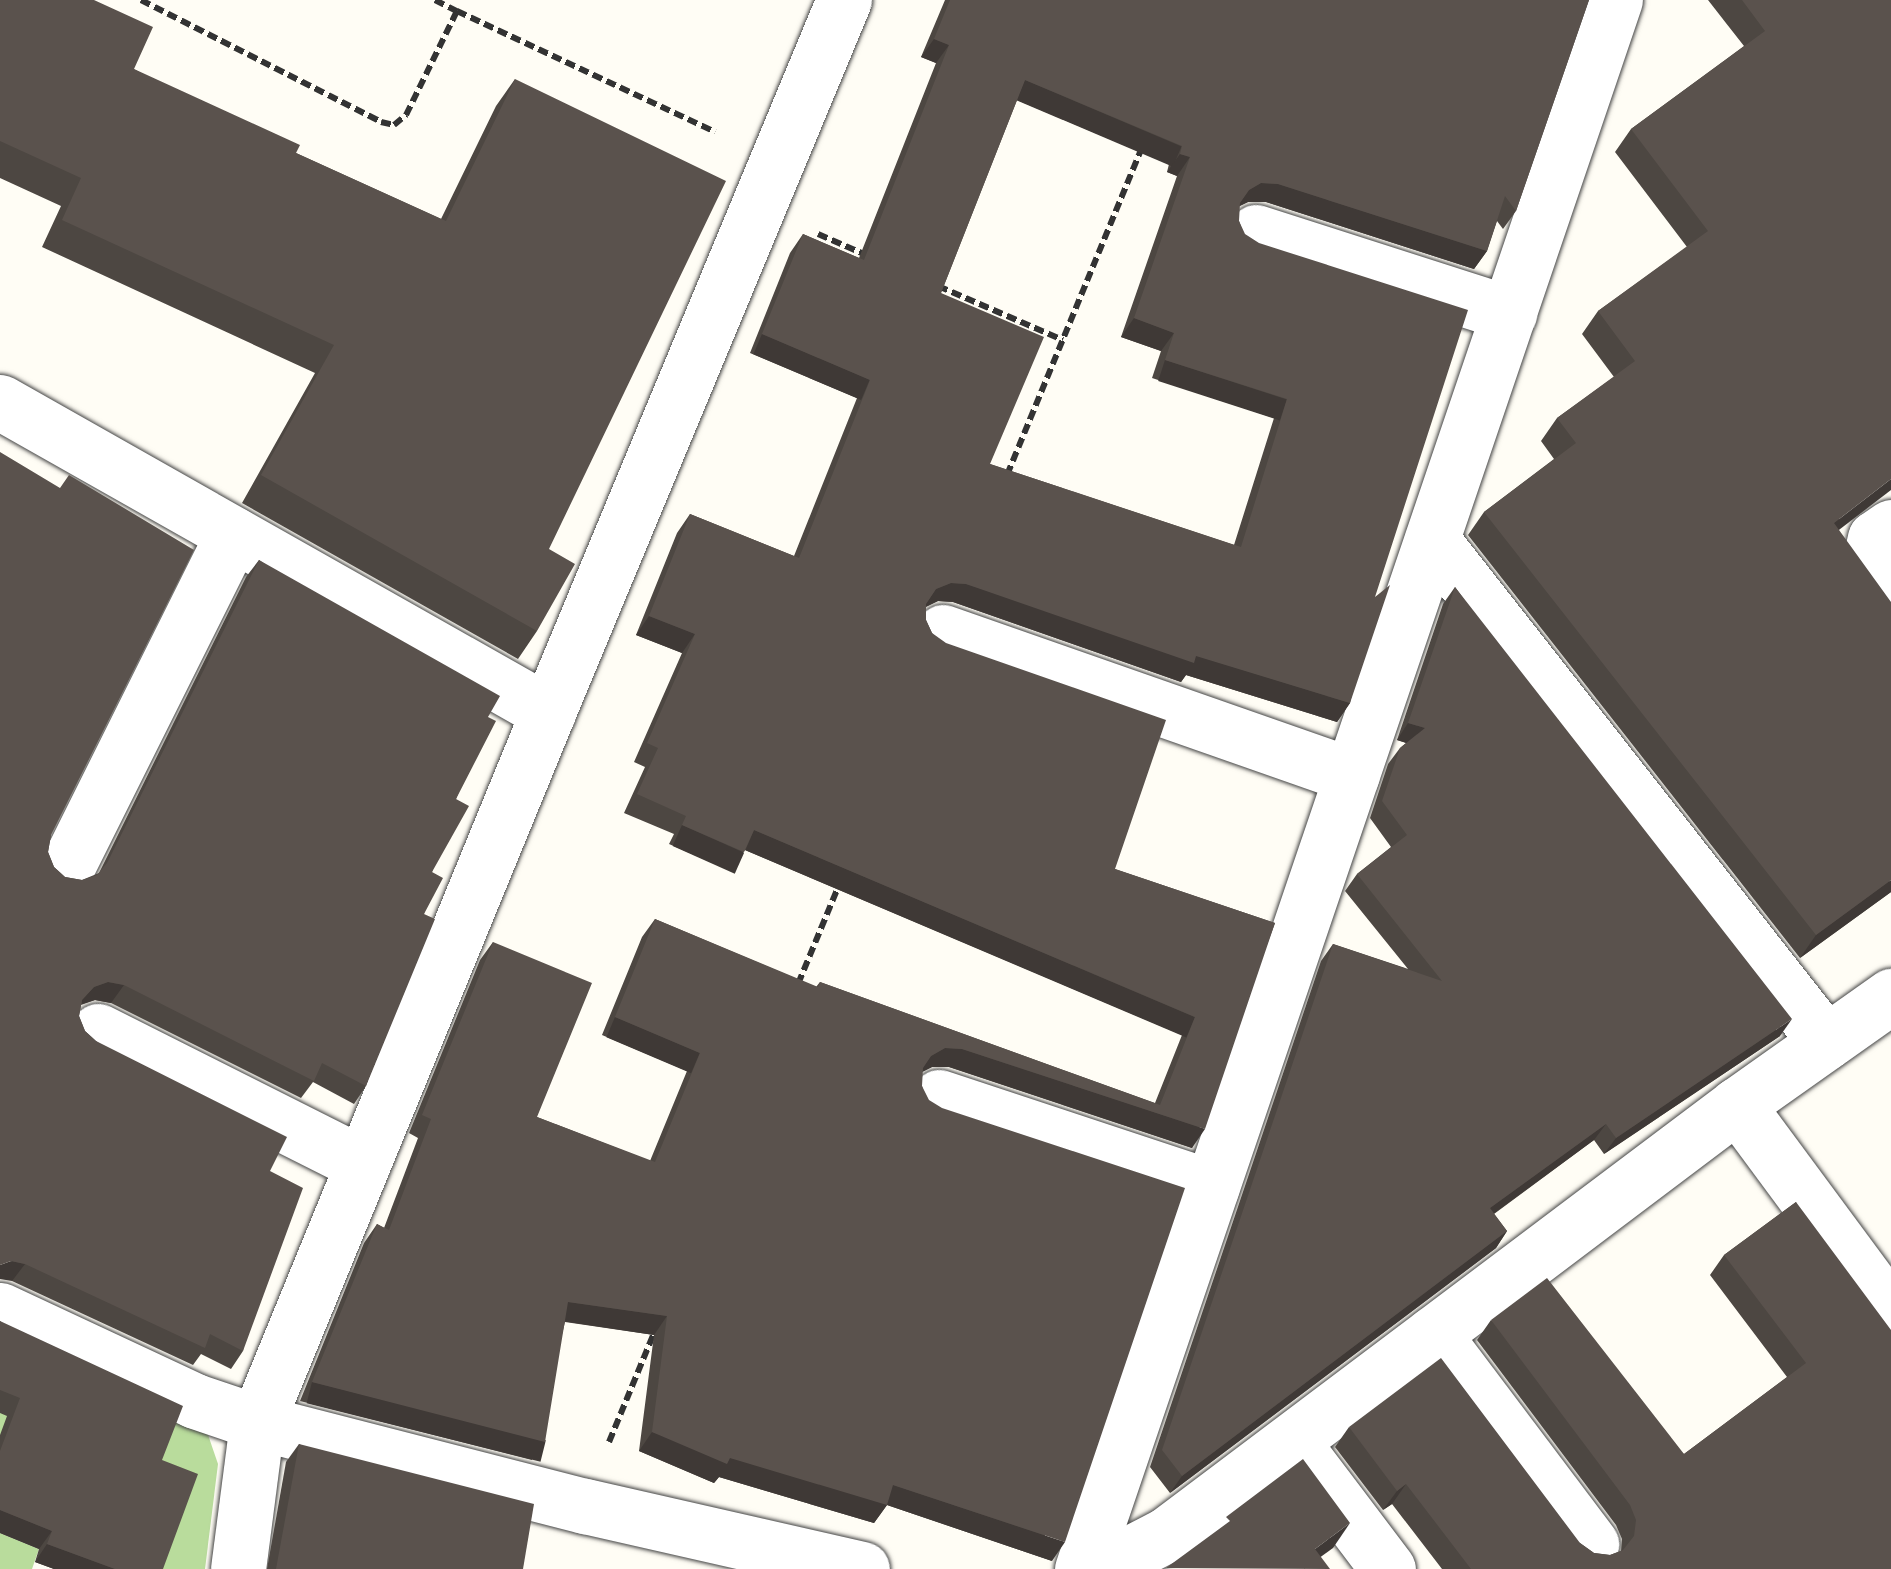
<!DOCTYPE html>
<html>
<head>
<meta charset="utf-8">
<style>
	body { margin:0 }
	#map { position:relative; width:1891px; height:1569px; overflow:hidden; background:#fffdf5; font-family:Bitter,serif }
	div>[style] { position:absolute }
	.forest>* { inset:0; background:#b9dc9c }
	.path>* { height:6px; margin-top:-3px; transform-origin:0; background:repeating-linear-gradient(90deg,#333 0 10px,transparent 0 15px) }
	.roads { filter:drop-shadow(0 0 2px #444) drop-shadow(0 0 2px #444) }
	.minor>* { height:55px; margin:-27.5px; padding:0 27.5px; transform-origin:27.5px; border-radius:27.5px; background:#fff }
	.wall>* { inset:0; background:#4d4742 }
	.shaded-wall>* { inset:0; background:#3f3936; transform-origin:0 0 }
	.building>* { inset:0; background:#5a524d }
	span { translate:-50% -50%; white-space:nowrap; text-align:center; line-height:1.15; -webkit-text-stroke:10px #fff; paint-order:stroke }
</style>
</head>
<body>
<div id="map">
	<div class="forest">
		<i style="clip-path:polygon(26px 1391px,205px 1426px,218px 1464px,205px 1569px,157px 1569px,0 1435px,0 1404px)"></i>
		<i style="clip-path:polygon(0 1533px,39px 1549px,32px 1569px,0 1569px)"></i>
	</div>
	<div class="path">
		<i style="left:141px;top:0;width:269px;rotate:26.9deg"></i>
		<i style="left:381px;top:122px;width:13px;rotate:13deg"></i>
		<i style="left:394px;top:125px;width:16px;rotate:-40deg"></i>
		<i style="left:406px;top:115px;width:116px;rotate:-63.9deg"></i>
		<i style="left:457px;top:11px;width:285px;rotate:25.1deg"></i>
		<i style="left:435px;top:0;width:25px;rotate:27deg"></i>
		<i style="left:818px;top:234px;width:52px;rotate:23.6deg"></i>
		<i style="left:938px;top:286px;width:136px;rotate:23.4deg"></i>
		<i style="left:1007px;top:475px;width:357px;rotate:-67.6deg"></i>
		<i style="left:798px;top:984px;width:107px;rotate:-67.5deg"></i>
		<i style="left:609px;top:1442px;width:123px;rotate:-67.6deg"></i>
	</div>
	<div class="roads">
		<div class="minor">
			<i style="left:1256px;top:232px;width:266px;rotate:17.8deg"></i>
			<i style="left:0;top:402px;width:630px;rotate:29.5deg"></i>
			<i style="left:548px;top:712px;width:771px;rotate:-67.43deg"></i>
			<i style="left:1891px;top:527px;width:19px;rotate:145deg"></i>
			<i style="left:1875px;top:538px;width:17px;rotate:103deg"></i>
			<i style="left:1871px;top:555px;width:39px;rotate:59deg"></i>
			<i style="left:1432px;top:540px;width:638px;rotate:51.87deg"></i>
			<i style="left:943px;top:632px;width:433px;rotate:19.3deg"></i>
			<i style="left:67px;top:867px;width:372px;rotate:-63.5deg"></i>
			<i style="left:98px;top:1031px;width:296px;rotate:26.7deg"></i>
			<i style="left:939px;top:1097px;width:287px;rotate:18.3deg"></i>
			<i style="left:1737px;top:1105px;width:259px;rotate:53.5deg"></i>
			<i style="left:0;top:1310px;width:215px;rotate:25deg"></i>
			<i style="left:195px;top:1401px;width:65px;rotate:18.7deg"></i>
			<i style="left:257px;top:1422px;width:339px;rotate:14.4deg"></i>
			<i style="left:585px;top:1506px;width:284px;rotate:12.8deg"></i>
			<i style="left:1433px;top:1334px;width:263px;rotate:53deg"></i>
			<i style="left:1292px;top:1442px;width:159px;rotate:52.9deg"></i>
			<i style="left:238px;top:1569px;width:148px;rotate:-82.6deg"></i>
			<i style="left:257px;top:1422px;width:767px;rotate:-67.71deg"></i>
			<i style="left:1082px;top:1569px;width:1657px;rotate:-71.24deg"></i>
			<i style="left:1100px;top:1569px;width:74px;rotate:-27.3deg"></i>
			<i style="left:1166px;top:1535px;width:715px;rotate:-36.98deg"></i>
			<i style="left:1737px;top:1105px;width:189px;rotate:-35.3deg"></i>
		</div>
	</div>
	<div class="wall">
		<i style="clip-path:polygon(0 0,296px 153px,441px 219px,496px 106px,515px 79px,537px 631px,518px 659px,242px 503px,315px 373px,42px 247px,61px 206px,0 178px)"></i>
		<i style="clip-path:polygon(evenodd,945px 0,1589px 0,1516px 211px,1503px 229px,1497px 221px,1487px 251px,1474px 269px,1266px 202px,1248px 202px,1239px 206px,1239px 221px,1375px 597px,1350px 703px,1337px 722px,1186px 675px,1181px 682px,953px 602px,938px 601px,926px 607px,926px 620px,932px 633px,1115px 869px,1275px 923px,1192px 1148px,949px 1067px,932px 1067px,922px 1072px,922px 1086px,1052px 1561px,887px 1505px,874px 1523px,719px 1477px,714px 1483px,639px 1451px,654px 1335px,565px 1322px,532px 1460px,300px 1401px,364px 1243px,377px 1224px,384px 1228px,418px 1138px,409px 1133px,480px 960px,493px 942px,537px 1117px,650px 1161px,687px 1071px,602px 1035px,642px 937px,655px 919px,816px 987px,820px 982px,1155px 1103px,1182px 1035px,745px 850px,731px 871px,669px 844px,674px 834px,624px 813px,645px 767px,634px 762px,682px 653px,636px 635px,677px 533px,690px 514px,794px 556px,857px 398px,750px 353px,790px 253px,803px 234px,859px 258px,936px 63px,921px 57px,945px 0,1017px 100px,1169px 164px,1167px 172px,1177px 176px,1121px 337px,1161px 351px,1152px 378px,1274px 418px,1234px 545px,990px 464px,941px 293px,1017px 100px)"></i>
		<i style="clip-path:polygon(1708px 0,1891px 0,1838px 530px,1891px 892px,1800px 958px,1468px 535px,1484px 512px,1554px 459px,1541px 441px,1557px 418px,1614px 377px,1582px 334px,1598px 311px,1687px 247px,1615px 152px,1631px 129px,1744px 46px)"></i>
		<i style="clip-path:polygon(0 452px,51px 835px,48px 852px,54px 867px,65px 877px,82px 880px,99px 873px,246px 577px,259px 560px,488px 717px,456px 799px,432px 872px,424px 914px,366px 1086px,354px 1104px,313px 1082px,301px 1098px,111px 1003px,95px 1000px,81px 1005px,79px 1016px,85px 1031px,96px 1041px,270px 1171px,243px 1351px,231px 1369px,201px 1354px,193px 1365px,12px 1281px)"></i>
		<i style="clip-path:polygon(1455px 587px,1780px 1036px,1604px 1154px,1594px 1140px,1494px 1214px,1507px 1231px,1496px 1248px,1170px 1493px,1150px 1467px,1321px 961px,1333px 944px,1408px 969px,1345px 891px,1357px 874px,1391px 847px,1370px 818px,1388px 764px,1400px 748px,1406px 743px,1397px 740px,1443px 604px)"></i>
		<i style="clip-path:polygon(1796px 1202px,1891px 1569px,1442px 1569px,1392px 1504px,1383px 1510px,1335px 1447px,1349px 1427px,1580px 1543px,1594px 1553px,1610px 1555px,1621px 1551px,1622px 1539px,1616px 1525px,1477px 1340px,1491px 1320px,1684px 1454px,1787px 1377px,1710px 1275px,1724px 1255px)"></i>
		<i style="clip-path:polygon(0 1321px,162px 1460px,163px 1569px,54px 1569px,35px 1562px,39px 1549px,0 1533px,0 1435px,7px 1416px,0 1413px)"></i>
		<i style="clip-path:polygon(299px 1444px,523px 1569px,267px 1569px,286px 1462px)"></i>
	</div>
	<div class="shaded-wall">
		<i style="clip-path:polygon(934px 39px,949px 45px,936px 63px,921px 57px)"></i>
		<i style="left:1025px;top:80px;width:170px;height:22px;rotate:23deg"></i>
		<i style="clip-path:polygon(1180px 154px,1190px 157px,1177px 176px,1167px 172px)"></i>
		<i style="clip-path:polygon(1261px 183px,1278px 184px,1487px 251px,1474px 269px,1266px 202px,1248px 202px,1236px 208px,1249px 190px)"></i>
		<i style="clip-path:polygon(1134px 318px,1174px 333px,1161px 351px,1121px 337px)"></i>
		<i style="left:762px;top:334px;width:117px;height:22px;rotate:23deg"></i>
		<i style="left:1165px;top:360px;width:128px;height:22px;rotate:18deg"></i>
		<i style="clip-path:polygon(1891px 479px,1891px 490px,1818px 546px,1834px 523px)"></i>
		<i style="clip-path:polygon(951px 583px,966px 584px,1350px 703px,1337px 722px,1186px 675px,1181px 682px,953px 602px,938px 601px,923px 608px,936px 589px)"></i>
		<i style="clip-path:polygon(649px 616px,695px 634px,682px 653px,636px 635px)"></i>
		<i style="clip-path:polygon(1408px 723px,1425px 728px,1413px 745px,1397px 740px)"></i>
		<i style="left:682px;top:825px;width:68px;height:23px;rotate:24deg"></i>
		<i style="left:754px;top:830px;width:479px;height:22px;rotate:23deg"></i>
		<i style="clip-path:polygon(1891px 880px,1891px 892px,1800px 958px,1816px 935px)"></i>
		<i style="clip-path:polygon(108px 982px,124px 985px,111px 1003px,95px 1000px,82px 1004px,82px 1000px,94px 987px)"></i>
		<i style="left:615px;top:1017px;width:92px;height:22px;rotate:23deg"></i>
		<i style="clip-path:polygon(1792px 1019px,1780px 1036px,1604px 1154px,1616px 1138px)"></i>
		<i style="clip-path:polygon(945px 1048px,962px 1049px,1205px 1129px,1192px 1148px,949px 1067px,932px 1067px,918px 1074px,931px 1056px)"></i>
		<i style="clip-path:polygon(1606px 1124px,1594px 1140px,1478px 1225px,1490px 1208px)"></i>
		<i style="clip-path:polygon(1507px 1231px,1496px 1248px,1170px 1493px,1182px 1476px)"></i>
		<i style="clip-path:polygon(11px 1261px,25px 1264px,12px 1281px,0 1279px,0 1265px)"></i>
		<i style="clip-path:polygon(568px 1302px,667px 1316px,654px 1335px,555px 1320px)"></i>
		<i style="left:312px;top:1382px;width:241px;height:22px;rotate:14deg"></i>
		<i style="clip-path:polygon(652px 1432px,730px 1458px,893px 1485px,1065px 1542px,1052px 1561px,887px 1505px,874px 1523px,719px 1477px,714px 1483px,639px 1451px)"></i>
		<i style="clip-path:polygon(1406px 1484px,1392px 1504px,1383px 1510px,1397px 1491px)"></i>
		<i style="clip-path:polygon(0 1510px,52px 1531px,39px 1549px,0 1533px)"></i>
		<i style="clip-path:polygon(1350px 1523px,1333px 1548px,1304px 1569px,1315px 1549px)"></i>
		<i style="clip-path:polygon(47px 1544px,115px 1569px,54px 1569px,35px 1562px)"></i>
	</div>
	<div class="building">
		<i style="clip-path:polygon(0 0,94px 0,153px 27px,134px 69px,300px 145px,296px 153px,446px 221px,515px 79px,726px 181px,549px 549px,575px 564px,537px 631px,261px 475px,334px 345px,62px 220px,81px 178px,0 141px)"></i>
		<i style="clip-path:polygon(evenodd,950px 0,1589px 0,1516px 211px,1505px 196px,1487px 251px,1278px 184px,1261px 183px,1249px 190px,1240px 203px,1239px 221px,1245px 234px,1259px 243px,1468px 310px,1375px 597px,1390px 585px,1350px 703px,1196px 656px,1194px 663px,966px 584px,951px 583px,936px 589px,926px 604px,926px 620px,932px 633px,946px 643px,1166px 720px,1115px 869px,1275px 923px,1205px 1129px,962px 1049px,945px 1048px,931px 1056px,923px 1068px,922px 1086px,929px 1100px,942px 1108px,1185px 1188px,1065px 1542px,893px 1485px,887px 1505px,730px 1458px,727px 1464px,652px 1432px,667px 1316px,568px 1302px,545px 1442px,312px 1382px,377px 1224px,389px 1230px,431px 1119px,422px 1115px,493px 942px,592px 983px,537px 1117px,655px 1162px,700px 1053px,615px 1017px,655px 919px,818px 987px,820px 982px,1160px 1105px,1195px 1017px,754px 830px,744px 852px,682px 825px,686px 816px,637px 794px,658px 748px,647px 743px,695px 634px,649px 616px,690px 514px,799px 558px,870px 380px,762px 334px,803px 234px,864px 260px,949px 45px,934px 39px,950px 0,1025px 80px,1182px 146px,1180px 154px,1190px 157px,1134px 318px,1174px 333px,1165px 360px,1287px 399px,1241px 547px,990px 464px,1044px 337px,941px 293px,1025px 80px)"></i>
		<i style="clip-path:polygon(1742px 0,1891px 0,1891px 479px,1834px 523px,1891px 602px,1891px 880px,1816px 935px,1484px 512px,1576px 443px,1557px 418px,1635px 361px,1598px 311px,1708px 231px,1631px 129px,1765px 31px)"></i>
		<i style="clip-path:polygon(0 452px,60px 488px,69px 475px,194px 550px,51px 835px,48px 852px,54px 867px,65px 877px,82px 880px,97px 875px,107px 863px,259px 560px,500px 696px,488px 717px,496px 721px,456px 799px,469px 806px,432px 872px,443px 878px,424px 914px,435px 919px,366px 1086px,322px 1063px,314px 1081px,124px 985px,108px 982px,94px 987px,82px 1000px,79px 1016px,85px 1031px,96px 1041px,287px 1137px,270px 1171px,303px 1188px,243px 1351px,210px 1334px,205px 1348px,25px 1264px,11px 1261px,0 1265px)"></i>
		<i style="clip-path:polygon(1455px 587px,1792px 1019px,1616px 1138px,1606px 1124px,1490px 1208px,1507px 1231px,1182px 1476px,1162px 1450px,1333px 944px,1442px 981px,1357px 874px,1407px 835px,1382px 801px,1400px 748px,1425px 728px,1408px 723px)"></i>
		<i style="clip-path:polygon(1796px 1202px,1891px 1330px,1891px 1569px,1471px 1569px,1406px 1484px,1397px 1491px,1349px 1427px,1441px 1358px,1580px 1543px,1594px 1553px,1610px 1555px,1623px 1550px,1634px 1536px,1636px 1520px,1630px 1505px,1491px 1320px,1547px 1278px,1684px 1454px,1806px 1363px,1724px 1255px)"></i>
		<i style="clip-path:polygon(0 1321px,183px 1406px,162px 1460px,198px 1474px,163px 1569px,115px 1569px,47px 1544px,52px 1531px,0 1510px,0 1451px,20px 1398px,0 1390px)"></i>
		<i style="clip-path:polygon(299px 1444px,534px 1504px,523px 1569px,276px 1569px)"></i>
		<i style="clip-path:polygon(1303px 1459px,1350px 1523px,1315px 1549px,1330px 1569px,1166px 1568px,1230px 1521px,1226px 1517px)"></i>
	</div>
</div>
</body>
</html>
